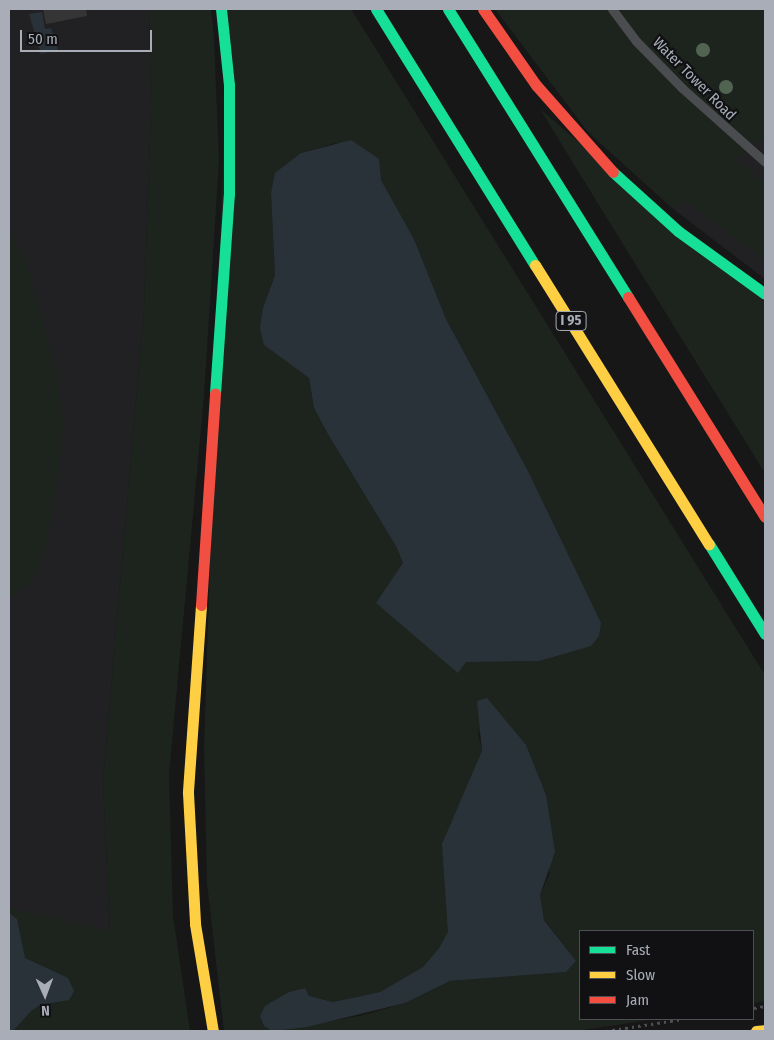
<!DOCTYPE html>
<html>
<head>
<meta charset="utf-8">
<style>
	body { margin:0 }
	#map { position:relative; width:774px; height:1040px; overflow:hidden; background:#171717; font-family:"Fira Sans Condensed",sans-serif }
	div>[style] { position:absolute }
	.built>* { inset:0; background:#212123 }
	.green>* { inset:0; background:#1d241e }
	.water>* { inset:0; background:#2a3239 }
	.building>* { inset:0; background:#353536 }
	.path>* { height:3px; margin-top:-1.5px; transform-origin:0; background:repeating-linear-gradient(90deg,#4d4e52 0 2.5px,transparent 0 6.5px) }
	.lane>* { height:9px; margin:-4.5px; padding:0 4.5px; transform-origin:4.5px; border-radius:4.5px; background:#4b4c50 }
	.fast>* { height:11px; margin:-5.5px; padding:0 5.5px; transform-origin:5.5px; border-radius:5.5px; background:#16e098 }
	.slow>* { height:11px; margin:-5.5px; padding:0 5.5px; transform-origin:5.5px; border-radius:5.5px; background:#ffcf43 }
	.jam>* { height:11px; margin:-5.5px; padding:0 5.5px; transform-origin:5.5px; border-radius:5.5px; background:#f24e42 }
	.trees>* { width:14px; height:14px; margin:-7px; border-radius:50%; background:#506451 }
	span { translate:-50% -50%; white-space:nowrap; text-align:center; line-height:1.15; -webkit-text-stroke:4.5px #111113; paint-order:stroke }
	.shield-label span { padding:1px 4px; background:#111113; border:1px solid; border-radius:4px; -webkit-text-stroke-width:0 }
	.shield-label { font-size:14px; color:#a8adb8; font-weight:700 }
	.street-label { font-size:15px; color:#a8adb8 }
	.frame { position:absolute; inset:0; border:10px solid #a8adb8; pointer-events:none }
	.legend { position:absolute; left:579px; top:930px; width:175px; height:90px; box-sizing:border-box; background:#111113; border:1px solid #4d4f55; margin:0; padding:6px 9px; list-style:none; font-size:15px; color:#a8adb8 }
	.legend li { display:flex; align-items:center; gap:10px; height:25px }
	.legend b { width:25px; border:1px solid #4d4f55 }
	.north { position:absolute; left:20px; top:970px; width:50px; height:50px; -webkit-text-stroke:4px #111113; paint-order:stroke; rotate:178deg; font-size:14px; font-weight:700; line-height:20px; text-align:center; color:#a8adb8 }
	.north::after { content:''; display:block; margin:auto; width:18px; height:22px; background:#a8adb8; clip-path:polygon(50% 0,100% 100%,50% 72%,0 100%) }
	.scale { position:absolute; left:20px; top:30px; width:132px; height:22px; box-sizing:border-box; border:2px solid #a8adb8; border-top:0; padding-left:6px; font-size:15px; line-height:18px; white-space:nowrap; color:#a8adb8; -webkit-text-stroke:4px #111113; paint-order:stroke }
</style>
</head>
<body>
<div id="map">
	<div class="built">
		<i style="clip-path:polygon(9px 9px,149px 9px,151px 109px,144px 308px,103px 782px,110px 932px,9px 908px)"></i>
		<i style="clip-path:polygon(765px 136px,765px 279px,673px 209px)"></i>
	</div>
	<div class="green">
		<i style="clip-path:polygon(149px 9px,211px 9px,214px 38px,219px 161px,204px 396px,169px 774px,173px 916px,190px 1031px,9px 1031px,9px 908px,110px 931px,103px 782px,144px 308px,151px 109px)"></i>
		<i style="clip-path:polygon(evenodd,228px 9px,351px 9px,765px 675px,765px 1001px,753px 1003px,753px 931px,580px 931px,580px 1019px,655px 1019px,576px 1031px,274px 1031px,360px 1016px,405px 1003px,450px 981px,565px 972px,576px 961px,544px 919px,540px 895px,550px 873px,477px 728px,482px 751px,466px 794px,450px 824px,448px 933px,439px 948px,423px 967px,380px 992px,333px 1002px,308px 996px,305px 988px,289px 992px,264px 1026px,272px 1031px,224px 1031px,207px 883px,204px 748px,228px 9px,336px 143px,378px 159px,381px 180px,414px 239px,446px 319px,528px 471px,600px 623px,599px 636px,539px 661px,466px 662px,377px 604px,403px 563px,396px 546px,329px 436px,314px 408px,309px 378px,264px 345px,263px 308px,275px 275px,271px 193px,301px 153px,336px 143px)"></i>
		<i style="clip-path:polygon(495px 9px,765px 9px,765px 136px,735px 160px,765px 183px,765px 261px,685px 200px,673px 209px,588px 132px)"></i>
		<i style="clip-path:polygon(540px 109px,765px 302px,765px 473px,613px 228px)"></i>
		<i style="clip-path:polygon(9px 232px,21px 250px,31px 279px,57px 374px,63px 422px,60px 462px,47px 542px,35px 578px,9px 599px)"></i>
	</div>
	<div class="water">
		<i style="clip-path:polygon(42px 12px,45px 29px,51px 28px,58px 50px,41px 54px,29px 14px)"></i>
		<i style="clip-path:polygon(351px 140px,379px 159px,381px 180px,414px 239px,446px 319px,528px 471px,601px 623px,599px 636px,591px 646px,539px 661px,466px 662px,458px 673px,376px 603px,403px 563px,396px 546px,329px 436px,314px 408px,309px 378px,264px 345px,260px 328px,263px 308px,275px 275px,271px 193px,275px 173px,301px 153px)"></i>
		<i style="clip-path:polygon(487px 698px,526px 745px,546px 795px,555px 852px,540px 895px,544px 920px,576px 961px,566px 972px,450px 981px,405px 1003px,307px 1027px,272px 1031px,264px 1026px,260px 1016px,265px 1006px,289px 992px,305px 988px,309px 996px,333px 1002px,380px 992px,423px 967px,439px 948px,448px 932px,442px 844px,482px 751px,477px 701px)"></i>
		<i style="clip-path:polygon(9px 913px,17px 919px,25px 958px,68px 978px,74px 991px,69px 1000px,40px 1005px,31px 1011px,13px 1031px,9px 1031px)"></i>
	</div>
	<div class="building">
		<i style="clip-path:polygon(43px 9px,86px 9px,87px 16px,46px 24px)"></i>
	</div>
	<div class="path">
		<i style="left:754px;top:1008px;width:11px;rotate:-10deg"></i>
		<i style="left:606px;top:1031px;width:78px;rotate:-8.9deg"></i>
	</div>
	<div class="lane">
		<i style="left:612px;top:9px;width:40px;rotate:53deg"></i>
		<i style="left:636px;top:41px;width:66px;rotate:45.6deg"></i>
		<i style="left:682px;top:88px;width:111px;rotate:41.7deg"></i>
	</div>
	<div class="fast">
		<i style="left:376px;top:9px;width:301px;rotate:58.2deg"></i>
		<i style="left:448px;top:9px;width:340px;rotate:58deg"></i>
		<i style="left:613px;top:172px;width:88px;rotate:42.2deg"></i>
		<i style="left:678px;top:231px;width:107px;rotate:35.9deg"></i>
		<i style="left:215px;top:393px;width:199px;rotate:-86deg"></i>
		<i style="left:229px;top:194px;width:109px;rotate:-90deg"></i>
		<i style="left:229px;top:85px;width:76px;rotate:-96deg"></i>
		<i style="left:709px;top:544px;width:106px;rotate:58.1deg"></i>
	</div>
	<div class="slow">
		<i style="left:535px;top:265px;width:329px;rotate:58.1deg"></i>
		<i style="left:201px;top:605px;width:188px;rotate:94deg"></i>
		<i style="left:188px;top:793px;width:131px;rotate:86.9deg"></i>
		<i style="left:195px;top:924px;width:109px;rotate:80.5deg"></i>
		<i style="left:756px;top:1031px;width:9px;rotate:-6deg"></i>
	</div>
	<div class="jam">
		<i style="left:483px;top:9px;width:93px;rotate:55.1deg"></i>
		<i style="left:536px;top:85px;width:116px;rotate:48.5deg"></i>
		<i style="left:628px;top:297px;width:259px;rotate:58.1deg"></i>
		<i style="left:201px;top:605px;width:212px;rotate:-86.2deg"></i>
	</div>
	<div class="trees">
		<i style="left:703px;top:50px"></i>
		<i style="left:726px;top:87px"></i>
	</div>
	<div class="shield-label">
		<span style="left:571px;top:321px">I 95</span>
	</div>
	<div class="street-label">
		<span style="left:694px;top:79px;rotate:45deg">Water Tower Road</span>
	</div>
	<div class="frame"></div>
	<ul class="legend">
	<li><b style="height:6px;background:#16e098"></b>Fast</li>
	<li><b style="height:6px;background:#ffcf43"></b>Slow</li>
	<li><b style="height:6px;background:#f24e42"></b>Jam</li>
	</ul>
	<div class="north">N</div>
	<div class="scale">50 m</div>
</div>
</body>
</html>
